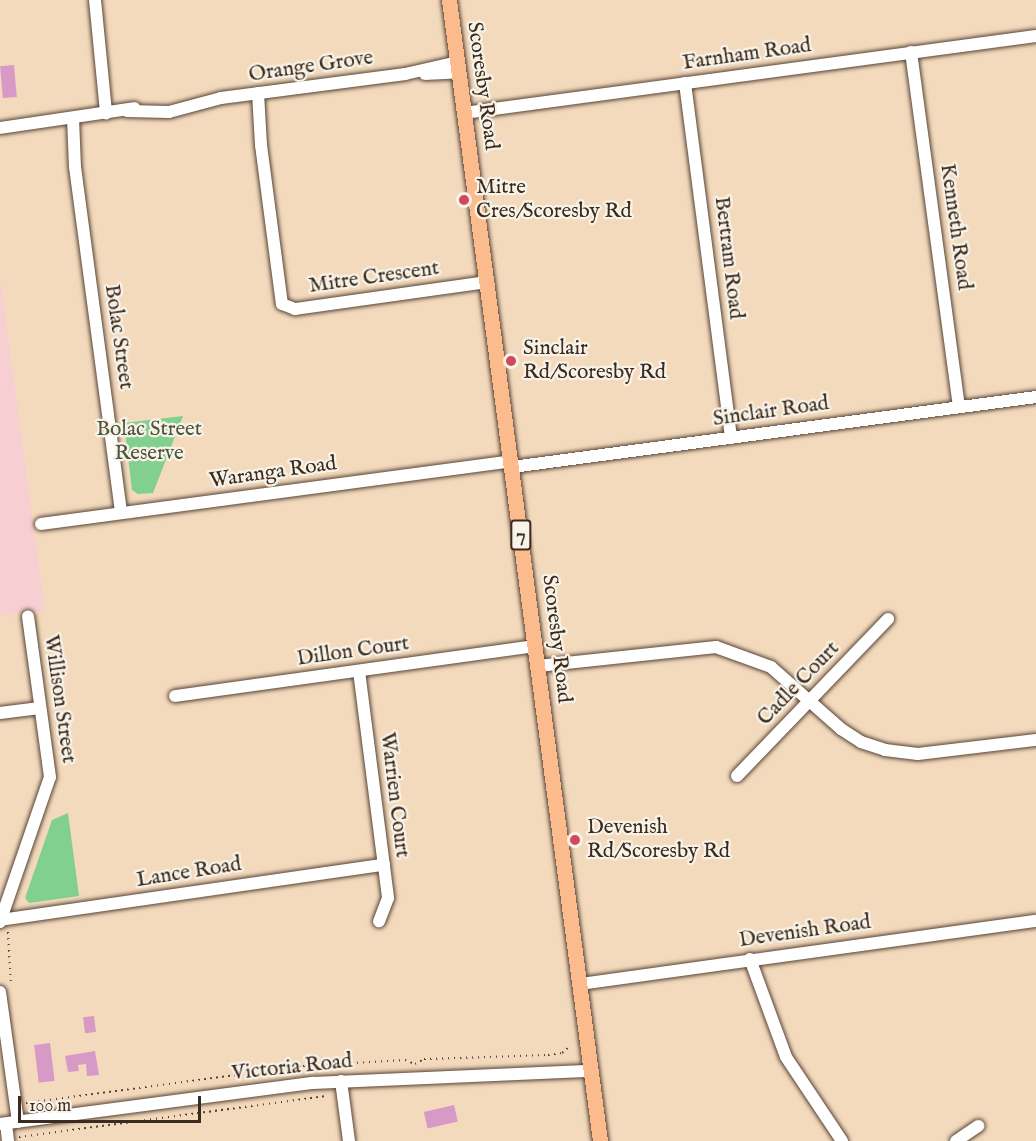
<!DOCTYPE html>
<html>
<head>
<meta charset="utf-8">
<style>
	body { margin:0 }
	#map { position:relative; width:1036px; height:1141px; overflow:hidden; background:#f4dabd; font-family:"IM FELL English",serif }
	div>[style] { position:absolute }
	.built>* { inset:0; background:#f7cfd2 }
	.green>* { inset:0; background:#81d08f }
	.building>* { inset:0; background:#d799c6; transform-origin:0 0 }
	.path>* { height:2px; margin-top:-1px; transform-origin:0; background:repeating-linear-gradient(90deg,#574436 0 1.5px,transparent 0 6px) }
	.roads { filter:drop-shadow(0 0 2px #574436) drop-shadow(0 0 2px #574436) }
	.minor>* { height:12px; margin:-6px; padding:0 6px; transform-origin:6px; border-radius:6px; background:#fff }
	.major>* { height:15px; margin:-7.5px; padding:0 7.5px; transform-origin:7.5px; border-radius:7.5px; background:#fbbb8c }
	.dots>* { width:16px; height:16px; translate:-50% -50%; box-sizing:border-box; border:3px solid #f7f3e8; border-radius:50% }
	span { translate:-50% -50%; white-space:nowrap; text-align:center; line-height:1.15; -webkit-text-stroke:4.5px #f7f3e8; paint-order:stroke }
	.shield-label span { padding:2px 4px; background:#f7f3e8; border:2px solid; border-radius:4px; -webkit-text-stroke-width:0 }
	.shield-label { font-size:20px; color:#3b2a1e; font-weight:700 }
	.street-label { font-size:21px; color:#3b2a1e }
	.poi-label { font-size:21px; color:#3b2a1e }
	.left { translate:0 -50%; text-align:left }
	.park-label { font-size:21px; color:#4c543a }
	.scale { position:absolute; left:18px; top:1096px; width:183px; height:27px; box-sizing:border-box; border:3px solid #3b2a1e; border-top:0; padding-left:8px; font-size:18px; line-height:21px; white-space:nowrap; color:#3b2a1e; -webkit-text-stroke:4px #f7f3e8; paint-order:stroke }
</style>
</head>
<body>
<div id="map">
	<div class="built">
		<i style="clip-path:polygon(0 277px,45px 610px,0 616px)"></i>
	</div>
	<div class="green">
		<i style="clip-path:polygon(183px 416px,153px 493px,138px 494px,132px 490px,124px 423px)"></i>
		<i style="clip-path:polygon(68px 813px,79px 896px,29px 903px,25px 898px,52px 820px)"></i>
	</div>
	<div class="building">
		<i style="left:14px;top:65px;width:32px;height:14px;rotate:85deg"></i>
		<i style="left:94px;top:1016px;width:16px;height:11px;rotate:83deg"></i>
		<i style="left:50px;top:1043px;width:38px;height:16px;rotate:83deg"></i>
		<i style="clip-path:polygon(95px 1051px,99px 1075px,87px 1076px,86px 1064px,78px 1065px,79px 1071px,68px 1072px,65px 1056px)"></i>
		<i style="left:454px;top:1105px;width:17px;height:31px;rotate:77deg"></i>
	</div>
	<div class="path">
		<i style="left:8px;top:932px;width:54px;rotate:86.8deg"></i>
		<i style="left:26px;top:1103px;width:279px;rotate:-7.6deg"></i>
		<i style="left:303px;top:1066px;width:102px;rotate:-3.4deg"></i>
		<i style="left:405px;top:1060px;width:11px;rotate:22deg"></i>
		<i style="left:415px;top:1064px;width:10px;rotate:-29deg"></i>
		<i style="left:424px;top:1059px;width:124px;rotate:-1.8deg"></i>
		<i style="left:548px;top:1055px;width:14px;rotate:-8deg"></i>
		<i style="left:562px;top:1053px;width:11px;rotate:-41deg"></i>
		<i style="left:19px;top:1137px;width:310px;rotate:-7.6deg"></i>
	</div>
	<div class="roads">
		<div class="minor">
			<i style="left:95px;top:0;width:114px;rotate:84.4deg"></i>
			<i style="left:911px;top:52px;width:358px;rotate:82.3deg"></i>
			<i style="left:425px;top:74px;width:34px;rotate:-3deg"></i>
			<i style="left:685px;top:83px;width:358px;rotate:82.6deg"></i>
			<i style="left:258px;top:93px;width:52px;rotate:86.7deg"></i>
			<i style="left:261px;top:145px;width:160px;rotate:82.5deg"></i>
			<i style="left:282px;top:304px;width:14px;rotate:21deg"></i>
			<i style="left:295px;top:309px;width:195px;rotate:-8deg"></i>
			<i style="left:127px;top:111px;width:42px;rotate:1.4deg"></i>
			<i style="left:169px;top:112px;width:54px;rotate:-15.1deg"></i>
			<i style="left:221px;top:98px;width:186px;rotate:-7.4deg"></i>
			<i style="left:405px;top:74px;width:54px;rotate:-12.8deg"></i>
			<i style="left:464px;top:113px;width:577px;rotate:-7.67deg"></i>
			<i style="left:73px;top:118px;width:49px;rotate:87.7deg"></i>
			<i style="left:75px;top:167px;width:348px;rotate:82.4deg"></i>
			<i style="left:0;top:128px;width:136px;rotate:-8.4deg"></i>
			<i style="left:512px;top:467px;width:529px;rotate:-7.61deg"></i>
			<i style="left:41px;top:524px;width:474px;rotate:-7.6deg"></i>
			<i style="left:538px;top:666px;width:179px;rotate:-6.1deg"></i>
			<i style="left:716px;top:647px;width:59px;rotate:20deg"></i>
			<i style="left:771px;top:667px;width:94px;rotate:41.5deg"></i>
			<i style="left:841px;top:729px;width:24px;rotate:33deg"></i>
			<i style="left:861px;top:742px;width:25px;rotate:18deg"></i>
			<i style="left:885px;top:750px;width:33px;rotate:7deg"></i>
			<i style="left:918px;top:754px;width:119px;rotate:-6.8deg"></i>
			<i style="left:359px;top:671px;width:229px;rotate:82.7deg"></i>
			<i style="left:388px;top:898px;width:25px;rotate:111deg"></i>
			<i style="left:175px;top:696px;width:363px;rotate:-7.9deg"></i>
			<i style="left:0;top:713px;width:40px;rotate:-7.1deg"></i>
			<i style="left:737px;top:776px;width:218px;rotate:-46.1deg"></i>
			<i style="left:0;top:920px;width:388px;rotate:-8.2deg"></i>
			<i style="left:0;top:922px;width:153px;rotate:-71deg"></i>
			<i style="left:50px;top:777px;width:162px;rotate:-97.8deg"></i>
			<i style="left:750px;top:959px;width:104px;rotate:69.8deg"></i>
			<i style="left:786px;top:1057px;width:101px;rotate:56.3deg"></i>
			<i style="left:580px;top:984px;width:460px;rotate:-7.9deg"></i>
			<i style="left:0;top:992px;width:131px;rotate:82.1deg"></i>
			<i style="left:341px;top:1081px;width:61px;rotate:82.4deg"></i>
			<i style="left:0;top:1124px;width:316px;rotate:-7.5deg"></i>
			<i style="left:313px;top:1083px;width:278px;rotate:-2.5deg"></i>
			<i style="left:6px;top:1124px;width:17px;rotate:83deg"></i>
			<i style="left:956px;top:1141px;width:27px;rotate:-34deg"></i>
		</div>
		<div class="major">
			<i style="left:449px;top:0;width:1151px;rotate:82.46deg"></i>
		</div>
	</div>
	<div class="dots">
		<i style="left:464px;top:200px;background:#d1495b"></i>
		<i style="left:511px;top:361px;background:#d1495b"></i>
		<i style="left:575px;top:840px;background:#d1495b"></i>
	</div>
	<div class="shield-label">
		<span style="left:521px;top:535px">7</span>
	</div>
	<div class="street-label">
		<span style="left:747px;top:55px;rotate:-8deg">Farnham Road</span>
		<span style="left:311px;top:67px;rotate:-8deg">Orange Grove</span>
		<span style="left:482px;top:86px;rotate:82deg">Scoresby Road</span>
		<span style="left:955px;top:227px;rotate:82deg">Kenneth Road</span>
		<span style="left:728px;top:258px;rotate:83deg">Bertram Road</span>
		<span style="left:374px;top:278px;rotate:-8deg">Mitre Crescent</span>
		<span style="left:118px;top:337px;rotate:82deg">Bolac Street</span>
		<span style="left:771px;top:412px;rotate:-8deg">Sinclair Road</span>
		<span style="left:273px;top:473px;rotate:-8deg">Waranga Road</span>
		<span style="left:556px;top:639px;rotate:83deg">Scoresby Road</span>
		<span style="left:353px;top:652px;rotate:-8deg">Dillon Court</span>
		<span style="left:799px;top:684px;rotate:-46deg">Cadle Court</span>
		<span style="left:59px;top:699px;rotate:82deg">Willison Street</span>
		<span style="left:394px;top:795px;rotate:83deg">Warrien Court</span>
		<span style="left:189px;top:873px;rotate:-9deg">Lance Road</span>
		<span style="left:805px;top:932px;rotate:-8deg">Devenish Road</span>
		<span style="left:292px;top:1068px;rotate:-6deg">Victoria Road</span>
	</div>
	<div class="poi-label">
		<span class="left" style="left:476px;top:200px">Mitre<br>Cres/Scoresby Rd</span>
		<span class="left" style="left:523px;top:361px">Sinclair<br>Rd/Scoresby Rd</span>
		<span class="left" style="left:587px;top:840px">Devenish<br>Rd/Scoresby Rd</span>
	</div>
	<div class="park-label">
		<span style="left:149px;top:442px">Bolac Street<br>Reserve</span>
	</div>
	<div class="scale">100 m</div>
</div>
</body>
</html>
